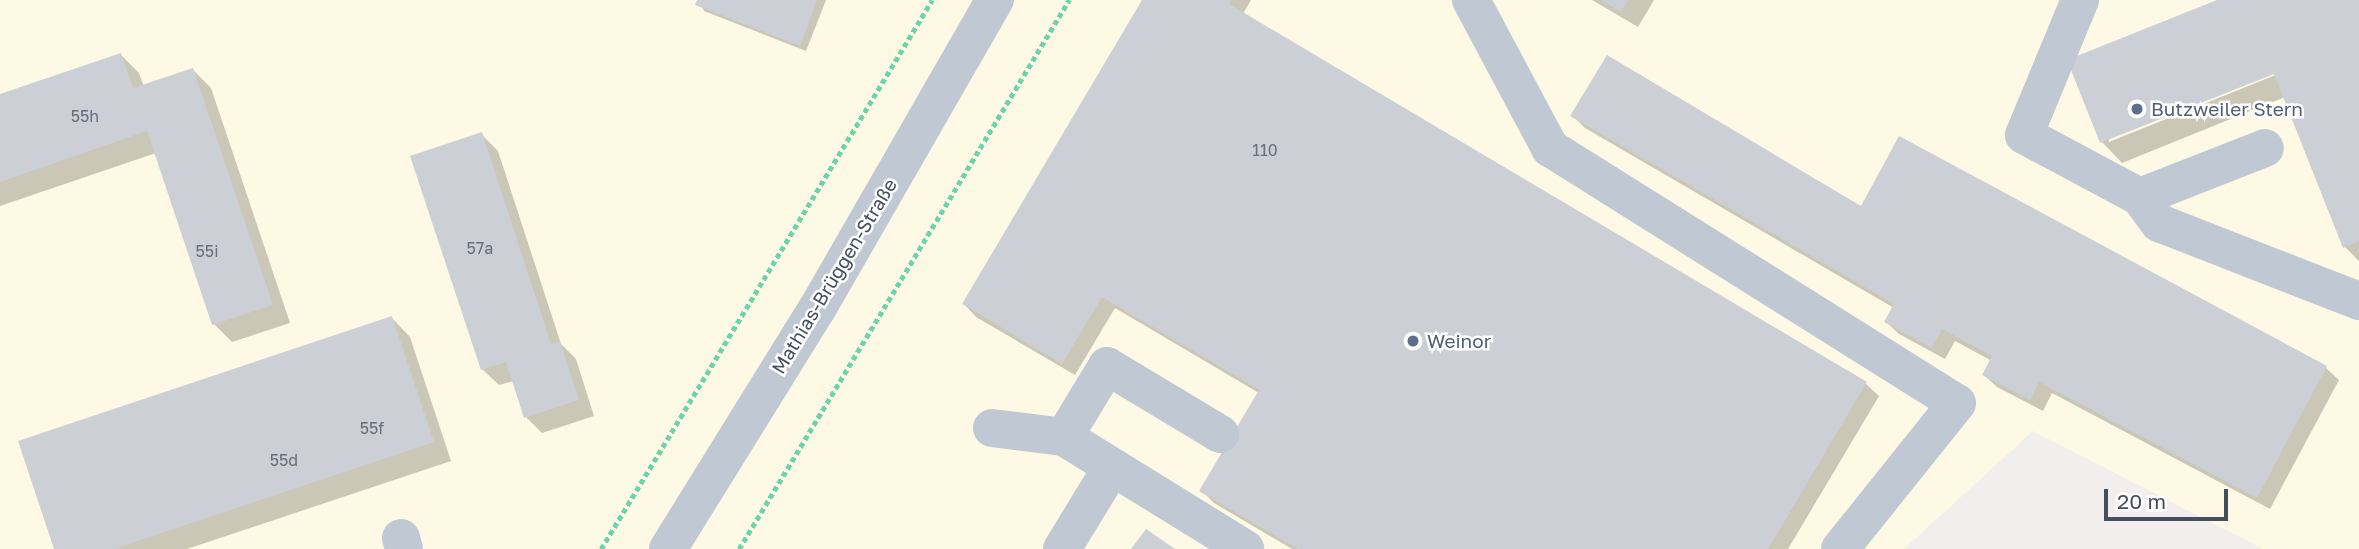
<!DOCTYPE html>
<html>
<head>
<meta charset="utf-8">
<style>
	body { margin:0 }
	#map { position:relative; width:2359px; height:549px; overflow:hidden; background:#f1eeed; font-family:"Golos Text",sans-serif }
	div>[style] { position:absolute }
	.commercial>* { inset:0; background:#fdf9e5 }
	.shadow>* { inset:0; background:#0003 }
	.building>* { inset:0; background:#cccfd6 }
	.path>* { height:4.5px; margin-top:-2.25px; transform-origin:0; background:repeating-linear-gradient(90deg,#6cd4ab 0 5px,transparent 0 8.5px) }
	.minor>* { height:38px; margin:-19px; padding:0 19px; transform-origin:19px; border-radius:19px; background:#c0c8d4 }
	.dots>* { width:19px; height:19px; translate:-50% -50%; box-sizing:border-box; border:4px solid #fff; border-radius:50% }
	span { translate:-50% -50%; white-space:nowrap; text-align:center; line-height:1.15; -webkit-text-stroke:5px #fff; paint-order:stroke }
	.number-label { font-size:16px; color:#666f7b }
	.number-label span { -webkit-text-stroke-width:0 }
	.service-label { font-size:19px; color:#4e5e75 }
	.left { translate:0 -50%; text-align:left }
	.street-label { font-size:19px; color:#444f5d }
	.scale { position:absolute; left:2104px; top:489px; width:124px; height:32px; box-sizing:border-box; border:4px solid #444f5d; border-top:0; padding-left:9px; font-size:21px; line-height:24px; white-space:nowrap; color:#444f5d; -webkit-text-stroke:5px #fff; paint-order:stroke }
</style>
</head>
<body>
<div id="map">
	<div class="commercial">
		<i style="clip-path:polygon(0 0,2359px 0,2359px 549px,2263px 549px,2033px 431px,1904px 549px,0 549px)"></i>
	</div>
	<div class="shadow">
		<i style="clip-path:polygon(699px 0,826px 0,806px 51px,704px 11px)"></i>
		<i style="clip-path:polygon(1144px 0,1251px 0,1243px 14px,1866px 384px,1879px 396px,1788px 549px,1292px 549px,1214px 503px,1201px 490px,1259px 393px,1115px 308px,1075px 375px,976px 317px,964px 304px)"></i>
		<i style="clip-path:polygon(1592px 0,1654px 0,1638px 27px)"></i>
		<i style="clip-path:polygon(evenodd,2222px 0,2359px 0,2359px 261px,2345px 247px,2285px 97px,2122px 163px,2102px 142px,2069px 61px,2222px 0,2281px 69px,2283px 72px,2109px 142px,2109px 138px,2281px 69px)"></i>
		<i style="clip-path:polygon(121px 55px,139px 73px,144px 87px,193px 70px,211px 88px,290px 323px,232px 342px,214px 324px,156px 153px,0 206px,0 95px)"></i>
		<i style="clip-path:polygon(1573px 116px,1862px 209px,1899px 138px,2326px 368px,2339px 380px,2270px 509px,2052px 393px,2043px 411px,1997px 387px,1984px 375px,1992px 361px,1955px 341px,1945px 359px,1899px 334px,1886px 322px,1894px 308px,1585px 128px)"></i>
		<i style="clip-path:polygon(481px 134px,498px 151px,561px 344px,576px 359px,594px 416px,542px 433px,526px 417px,514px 381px,499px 385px,482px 369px)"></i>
		<i style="clip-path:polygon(392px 318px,410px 337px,451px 461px,187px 549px,56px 549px)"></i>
	</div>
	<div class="building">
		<i style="clip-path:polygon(697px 0,817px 0,800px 46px,695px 5px)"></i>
		<i style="clip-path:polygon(1142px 0,1232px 0,1229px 4px,1867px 382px,1768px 549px,1298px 549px,1199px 491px,1259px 390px,1102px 297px,1062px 364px,962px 304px)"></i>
		<i style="clip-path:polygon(1601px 0,1628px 0,1621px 12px)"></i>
		<i style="clip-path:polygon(2217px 0,2359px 0,2359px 241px,2343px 248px,2274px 74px,2100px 143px,2067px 60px)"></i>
		<i style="clip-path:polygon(121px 53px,133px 88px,193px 68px,273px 305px,212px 325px,147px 131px,0 182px,0 94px)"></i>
		<i style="clip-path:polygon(1607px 55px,1861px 206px,1899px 136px,2327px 366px,2257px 498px,2039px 382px,2030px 400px,1982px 375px,1992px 356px,1942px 329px,1932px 348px,1884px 322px,1894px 304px,1570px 116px)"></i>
		<i style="clip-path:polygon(482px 132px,551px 344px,560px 341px,579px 400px,524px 418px,506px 362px,481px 370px,410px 156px)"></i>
		<i style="clip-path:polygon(392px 316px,434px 442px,114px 549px,54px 549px,18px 441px)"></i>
		<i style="clip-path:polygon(1146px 529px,1175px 549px,1131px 549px)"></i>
	</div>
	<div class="path">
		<i style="left:601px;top:549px;width:641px;rotate:-58.91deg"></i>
		<i style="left:739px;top:549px;width:641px;rotate:-58.99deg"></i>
	</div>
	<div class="minor">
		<i style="left:1471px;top:0;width:168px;rotate:61.9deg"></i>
		<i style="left:1550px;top:148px;width:480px;rotate:32.1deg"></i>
		<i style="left:1957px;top:403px;width:187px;rotate:128.7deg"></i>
		<i style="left:2080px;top:0;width:146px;rotate:112.5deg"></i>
		<i style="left:2024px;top:135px;width:132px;rotate:28.1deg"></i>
		<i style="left:2140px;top:197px;width:134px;rotate:-21.4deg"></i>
		<i style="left:2140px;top:197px;width:32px;rotate:54deg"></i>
		<i style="left:2159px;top:223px;width:215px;rotate:21.3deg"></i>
		<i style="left:992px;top:428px;width:73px;rotate:7.1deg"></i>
		<i style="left:1064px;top:437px;width:213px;rotate:31.7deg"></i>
		<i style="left:1064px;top:437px;width:83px;rotate:-58.8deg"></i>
		<i style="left:1107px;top:366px;width:132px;rotate:31deg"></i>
		<i style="left:401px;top:538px;width:11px;rotate:75deg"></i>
		<i style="left:668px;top:549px;width:282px;rotate:-58.2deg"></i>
		<i style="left:817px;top:309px;width:357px;rotate:-60.1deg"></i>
		<i style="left:1062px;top:549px;width:96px;rotate:-58.6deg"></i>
	</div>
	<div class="dots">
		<i style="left:2137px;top:109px;background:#5c6f8a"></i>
		<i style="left:1413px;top:341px;background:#5c6f8a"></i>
	</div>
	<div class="number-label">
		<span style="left:85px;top:116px">55h</span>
		<span style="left:1265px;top:150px">110</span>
		<span style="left:480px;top:248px">57a</span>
		<span style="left:207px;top:251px">55i</span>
		<span style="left:372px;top:428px">55f</span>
		<span style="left:284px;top:460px">55d</span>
	</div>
	<div class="service-label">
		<span class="left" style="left:2151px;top:109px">Butzweiler Stern</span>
		<span class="left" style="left:1427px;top:341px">Weinor</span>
	</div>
	<div class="street-label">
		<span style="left:834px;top:276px;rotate:-59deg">Mathias-Brüggen-Straße</span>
	</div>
	<div class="scale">20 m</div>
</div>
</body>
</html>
